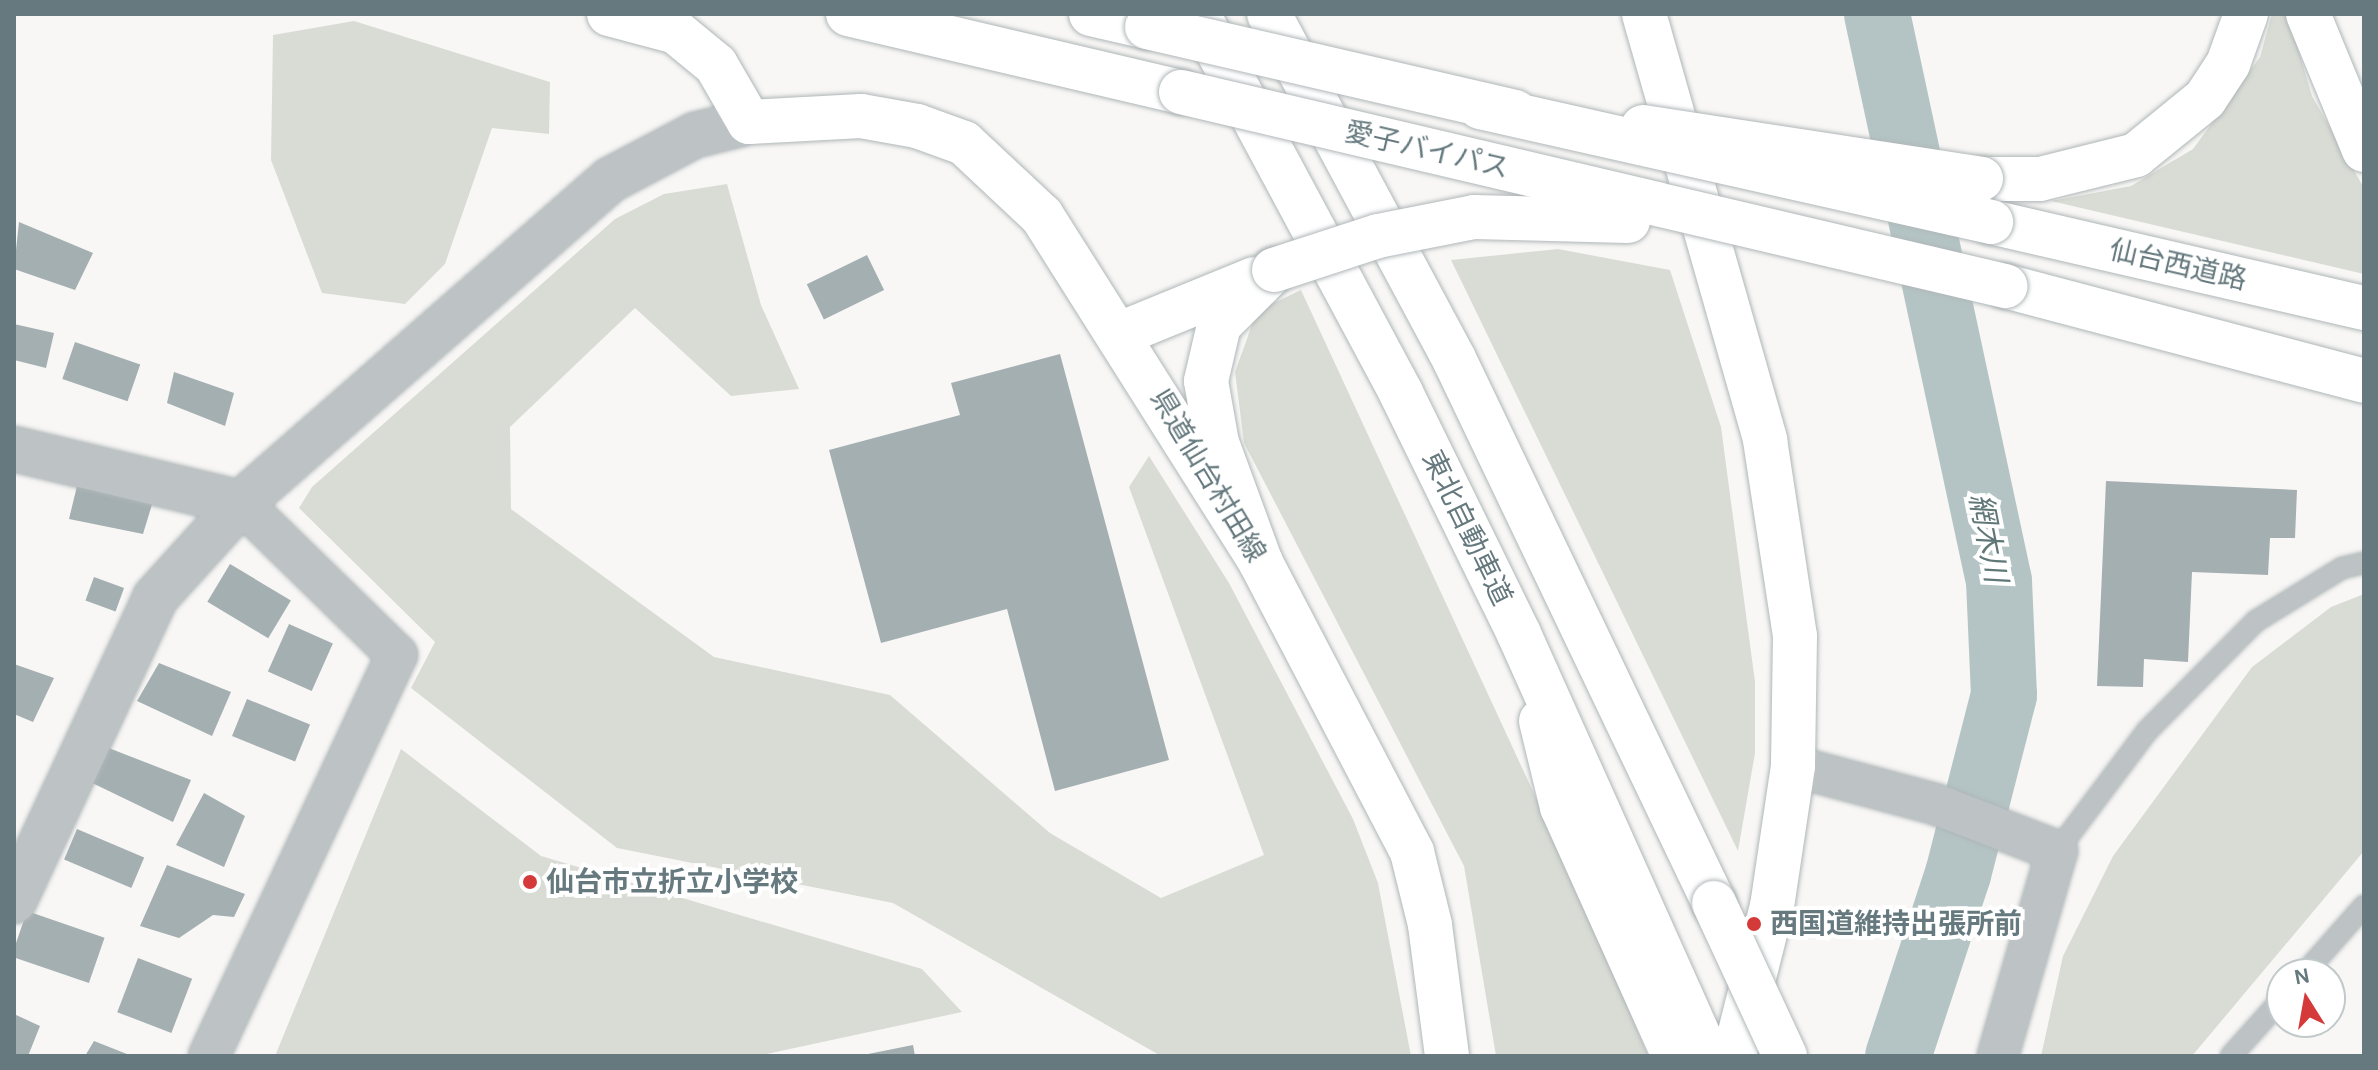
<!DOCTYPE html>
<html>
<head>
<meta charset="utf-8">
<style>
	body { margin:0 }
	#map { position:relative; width:2378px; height:1070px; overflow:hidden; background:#f8f7f5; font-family:Karla,"Noto Sans JP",sans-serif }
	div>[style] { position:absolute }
	.green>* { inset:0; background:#d9dcd5 }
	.river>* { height:66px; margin:-33px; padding:0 33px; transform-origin:33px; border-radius:33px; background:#b4c4c4 }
	.building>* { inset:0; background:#a4afb2; transform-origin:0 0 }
	.roads { filter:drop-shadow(0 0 2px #afb6b8) drop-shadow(0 0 2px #afb6b8) }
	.service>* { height:20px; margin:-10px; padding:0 10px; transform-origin:10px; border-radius:10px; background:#bdc3c5 }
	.minor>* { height:40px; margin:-20px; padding:0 20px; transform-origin:20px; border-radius:20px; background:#bdc3c5 }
	.tertiary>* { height:44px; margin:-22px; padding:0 22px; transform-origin:22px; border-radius:22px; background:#bdc3c5 }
	.primary>* { height:44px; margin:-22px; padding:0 22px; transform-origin:22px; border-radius:22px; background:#fff }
	.trunk>* { height:44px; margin:-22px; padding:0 22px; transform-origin:22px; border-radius:22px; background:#fff }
	.motorway>* { height:44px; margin:-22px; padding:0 22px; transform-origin:22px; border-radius:22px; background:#fff }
	.bridges { filter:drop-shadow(0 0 2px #b1b7b9) drop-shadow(0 0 2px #b1b7b9) }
	.trunk-bridge>* { height:44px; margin:-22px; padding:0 22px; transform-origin:22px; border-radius:22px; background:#fff }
	.motorway-bridge>* { height:44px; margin:-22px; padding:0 22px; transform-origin:22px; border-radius:22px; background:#fff }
	.dots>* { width:22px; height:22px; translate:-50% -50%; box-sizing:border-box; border:4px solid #fff; border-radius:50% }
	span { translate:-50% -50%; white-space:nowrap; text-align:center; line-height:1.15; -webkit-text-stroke:8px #fff; paint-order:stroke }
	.street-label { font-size:28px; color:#65797e }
	.poi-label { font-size:28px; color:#65797e; font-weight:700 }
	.left { translate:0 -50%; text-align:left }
	.water-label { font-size:30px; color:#607778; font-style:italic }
	.frame { position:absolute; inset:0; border:16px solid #65797e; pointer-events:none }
	.north { position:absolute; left:2266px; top:958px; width:80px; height:80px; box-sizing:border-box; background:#fff; border:2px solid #c1c9cb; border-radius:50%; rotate:349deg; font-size:22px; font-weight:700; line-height:32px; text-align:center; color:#65797e }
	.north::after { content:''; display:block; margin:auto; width:28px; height:36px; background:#d43a39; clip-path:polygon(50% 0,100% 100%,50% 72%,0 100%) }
</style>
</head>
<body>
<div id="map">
	<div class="green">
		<i style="clip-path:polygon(2272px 14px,2288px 14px,2312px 96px,2364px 188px,2364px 274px,2051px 201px,2131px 186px,2193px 149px,2260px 57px)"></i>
		<i style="clip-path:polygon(354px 21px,550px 82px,549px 134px,492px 128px,445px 264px,405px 304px,322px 293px,271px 160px,273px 35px)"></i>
		<i style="clip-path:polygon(727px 184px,761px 305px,799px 389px,731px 396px,635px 308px,510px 427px,511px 509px,714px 657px,890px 695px,1050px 833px,1161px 898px,1264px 855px,1129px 487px,1149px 456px,1229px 583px,1353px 819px,1378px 883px,1411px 1056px,1161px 1056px,893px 903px,617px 848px,411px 688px,435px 642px,299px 508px,312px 487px,615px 219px,664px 194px)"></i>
		<i style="clip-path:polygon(1558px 249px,1670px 270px,1721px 427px,1755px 682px,1755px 753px,1738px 851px,1451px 260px)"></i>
		<i style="clip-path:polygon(1301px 290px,1586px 906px,1648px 1056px,1496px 1056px,1464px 866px,1244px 443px,1235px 372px,1257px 311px)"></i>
		<i style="clip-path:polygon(2364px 594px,2364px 851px,2192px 1056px,2041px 1056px,2063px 956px,2113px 856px,2252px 667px,2331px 607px)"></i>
		<i style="clip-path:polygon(401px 749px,541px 856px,922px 969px,962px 1012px,757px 1056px,275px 1056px)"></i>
	</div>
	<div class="river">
		<i style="left:1877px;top:14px;width:580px;rotate:77.86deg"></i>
		<i style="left:1999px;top:581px;width:114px;rotate:87.5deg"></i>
		<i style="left:2004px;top:695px;width:185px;rotate:104.4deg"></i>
		<i style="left:1958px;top:874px;width:192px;rotate:108.2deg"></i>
	</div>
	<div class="building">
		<i style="clip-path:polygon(19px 222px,93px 253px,75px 290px,14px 269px)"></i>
		<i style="left:867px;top:255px;width:39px;height:67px;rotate:64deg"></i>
		<i style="clip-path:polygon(14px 324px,54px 333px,46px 368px,14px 360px)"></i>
		<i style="left:75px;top:342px;width:69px;height:39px;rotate:19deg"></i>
		<i style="clip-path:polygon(1060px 354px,1169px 760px,1055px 791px,1007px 609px,881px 643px,829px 450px,960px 415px,951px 383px)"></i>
		<i style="clip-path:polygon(174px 372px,234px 393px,225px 426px,167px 403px)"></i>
		<i style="clip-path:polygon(2106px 481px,2297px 490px,2295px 538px,2270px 538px,2268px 575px,2192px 572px,2188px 662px,2144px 659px,2143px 687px,2097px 686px)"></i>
		<i style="clip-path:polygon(77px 486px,154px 498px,143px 534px,69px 519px)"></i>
		<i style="left:230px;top:564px;width:71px;height:44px;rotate:31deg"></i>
		<i style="left:94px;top:577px;width:32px;height:25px;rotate:20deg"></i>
		<i style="left:289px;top:624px;width:48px;height:52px;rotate:24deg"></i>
		<i style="clip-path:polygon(159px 663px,231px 692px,212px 736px,137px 701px)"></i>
		<i style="clip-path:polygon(14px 664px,54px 678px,33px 722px,14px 714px)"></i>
		<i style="left:247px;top:699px;width:68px;height:40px;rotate:22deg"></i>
		<i style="clip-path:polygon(101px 745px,191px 780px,173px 822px,86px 780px)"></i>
		<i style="clip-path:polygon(204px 793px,245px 816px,224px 867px,176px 845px)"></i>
		<i style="left:77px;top:829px;width:73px;height:33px;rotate:23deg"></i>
		<i style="clip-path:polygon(167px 865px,245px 894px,234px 917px,213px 915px,179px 938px,140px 926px)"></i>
		<i style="left:27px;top:911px;width:82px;height:48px;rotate:19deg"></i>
		<i style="left:138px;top:958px;width:58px;height:58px;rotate:21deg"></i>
		<i style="clip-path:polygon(14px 1014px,40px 1026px,28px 1056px,14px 1055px)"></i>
		<i style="clip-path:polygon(94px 1041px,132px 1056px,85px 1056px)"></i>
		<i style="clip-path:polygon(913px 1045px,915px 1056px,863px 1056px,863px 1055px)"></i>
	</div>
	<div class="roads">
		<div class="service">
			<i style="left:2057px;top:851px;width:150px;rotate:-53.1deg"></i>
			<i style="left:2147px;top:731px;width:155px;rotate:-45.3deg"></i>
			<i style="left:2256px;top:621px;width:101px;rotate:-31.6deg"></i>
			<i style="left:2342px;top:568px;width:23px;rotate:-13deg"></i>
			<i style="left:2304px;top:974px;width:91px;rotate:-48.6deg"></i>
			<i style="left:2231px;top:1056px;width:76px;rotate:-48.2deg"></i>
		</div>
		<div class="minor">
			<i style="left:1793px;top:766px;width:147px;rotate:15deg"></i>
			<i style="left:1935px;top:804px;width:131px;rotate:21.1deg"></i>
			<i style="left:2057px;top:851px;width:213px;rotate:106.1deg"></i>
			<i style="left:209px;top:1056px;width:443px;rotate:-64.9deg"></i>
			<i style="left:397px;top:655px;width:218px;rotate:-135.7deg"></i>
		</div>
		<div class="tertiary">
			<i style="left:14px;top:449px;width:233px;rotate:13.4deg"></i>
			<i style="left:14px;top:901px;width:334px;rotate:-65deg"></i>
			<i style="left:155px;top:598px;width:128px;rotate:-47.8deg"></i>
			<i style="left:241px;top:503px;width:490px;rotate:-41.2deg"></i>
			<i style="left:610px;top:180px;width:96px;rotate:-27.9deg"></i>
			<i style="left:695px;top:135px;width:56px;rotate:-13.5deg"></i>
		</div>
		<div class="primary">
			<i style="left:1644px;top:14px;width:443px;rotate:74.1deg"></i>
			<i style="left:1765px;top:440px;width:198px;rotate:81.3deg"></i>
			<i style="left:1795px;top:636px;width:130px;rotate:90.9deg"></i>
			<i style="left:1793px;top:766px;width:142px;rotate:98.5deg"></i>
			<i style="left:1772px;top:906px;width:155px;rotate:104.2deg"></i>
			<i style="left:749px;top:122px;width:112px;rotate:-3.1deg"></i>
			<i style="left:861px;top:116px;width:57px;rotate:10.1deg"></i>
			<i style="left:917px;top:126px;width:50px;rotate:19.9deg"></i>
			<i style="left:964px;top:143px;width:107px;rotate:43.1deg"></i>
			<i style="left:1042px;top:216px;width:410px;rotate:57.7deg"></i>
			<i style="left:1261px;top:563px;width:326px;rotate:62.4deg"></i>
			<i style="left:1412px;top:852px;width:75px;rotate:76.1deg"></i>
			<i style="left:1430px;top:925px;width:132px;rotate:82.6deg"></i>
		</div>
		<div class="trunk">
			<i style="left:609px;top:14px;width:69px;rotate:15deg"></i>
			<i style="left:676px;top:32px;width:52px;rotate:39.5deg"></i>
			<i style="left:716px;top:65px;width:66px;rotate:59.9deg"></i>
			<i style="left:1091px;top:14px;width:57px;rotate:13.1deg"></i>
			<i style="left:1981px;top:179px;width:59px"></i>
			<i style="left:2040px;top:179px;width:99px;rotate:-14deg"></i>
			<i style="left:2136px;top:155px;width:89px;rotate:-39.1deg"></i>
			<i style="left:2205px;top:99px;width:42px;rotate:-56.7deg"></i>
			<i style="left:2228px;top:64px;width:53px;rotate:-70.2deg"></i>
		</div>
		<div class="motorway">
			<i style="left:848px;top:14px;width:342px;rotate:13.2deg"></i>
			<i style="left:1198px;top:14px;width:430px;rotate:61.8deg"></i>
			<i style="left:1401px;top:393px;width:268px;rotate:63.9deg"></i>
			<i style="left:1519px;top:634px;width:462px;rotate:65.9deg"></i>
			<i style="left:1269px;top:14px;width:391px;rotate:61.8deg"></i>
			<i style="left:1454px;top:359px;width:603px;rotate:64.45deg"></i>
			<i style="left:2308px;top:14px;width:147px;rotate:67.6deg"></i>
			<i style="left:1991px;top:222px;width:383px;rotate:13deg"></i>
			<i style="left:2005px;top:286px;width:371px;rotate:14.8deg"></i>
			<i style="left:1122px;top:333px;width:143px;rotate:-22.2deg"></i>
			<i style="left:1261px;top:563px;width:128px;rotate:-110.1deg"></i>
			<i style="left:1217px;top:443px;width:63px;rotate:-100.1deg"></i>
			<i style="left:1206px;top:381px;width:57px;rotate:-76.9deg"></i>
			<i style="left:1219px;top:325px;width:78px;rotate:-45deg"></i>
			<i style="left:1541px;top:721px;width:89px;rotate:76.3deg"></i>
			<i style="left:1562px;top:807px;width:273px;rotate:65.8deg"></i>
		</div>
	</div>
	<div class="bridges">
		<div class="trunk-bridge">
			<i style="left:1147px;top:27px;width:378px;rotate:13deg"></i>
			<i style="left:1643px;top:127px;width:342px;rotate:8.7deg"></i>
		</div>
		<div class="motorway-bridge">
			<i style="left:1181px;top:92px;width:847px;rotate:13.25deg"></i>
			<i style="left:1480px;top:107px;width:524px;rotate:12.68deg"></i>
			<i style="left:1274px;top:270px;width:109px;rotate:-18.1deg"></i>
			<i style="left:1378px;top:236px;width:98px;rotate:-11.2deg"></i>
			<i style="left:1474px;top:217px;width:154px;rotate:1.5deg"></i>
			<i style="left:1714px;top:903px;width:169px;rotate:65.1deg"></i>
		</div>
	</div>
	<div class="dots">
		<i style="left:530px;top:882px;background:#d43a39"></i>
		<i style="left:1754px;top:924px;background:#d43a39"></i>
	</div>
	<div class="street-label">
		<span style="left:1427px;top:150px;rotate:13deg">愛子バイパス</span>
		<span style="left:2178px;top:265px;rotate:13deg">仙台西道路</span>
		<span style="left:1208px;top:476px;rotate:59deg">県道仙台村田線</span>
		<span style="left:1467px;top:528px;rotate:64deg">東北自動車道</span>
	</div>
	<div class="poi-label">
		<span class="left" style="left:546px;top:882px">仙台市立折立小学校</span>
		<span class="left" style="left:1770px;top:924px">西国道維持出張所前</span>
	</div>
	<div class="water-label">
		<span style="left:1988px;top:538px;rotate:79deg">網木川</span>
	</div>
	<div class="frame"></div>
	<div class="north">N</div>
</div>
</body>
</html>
